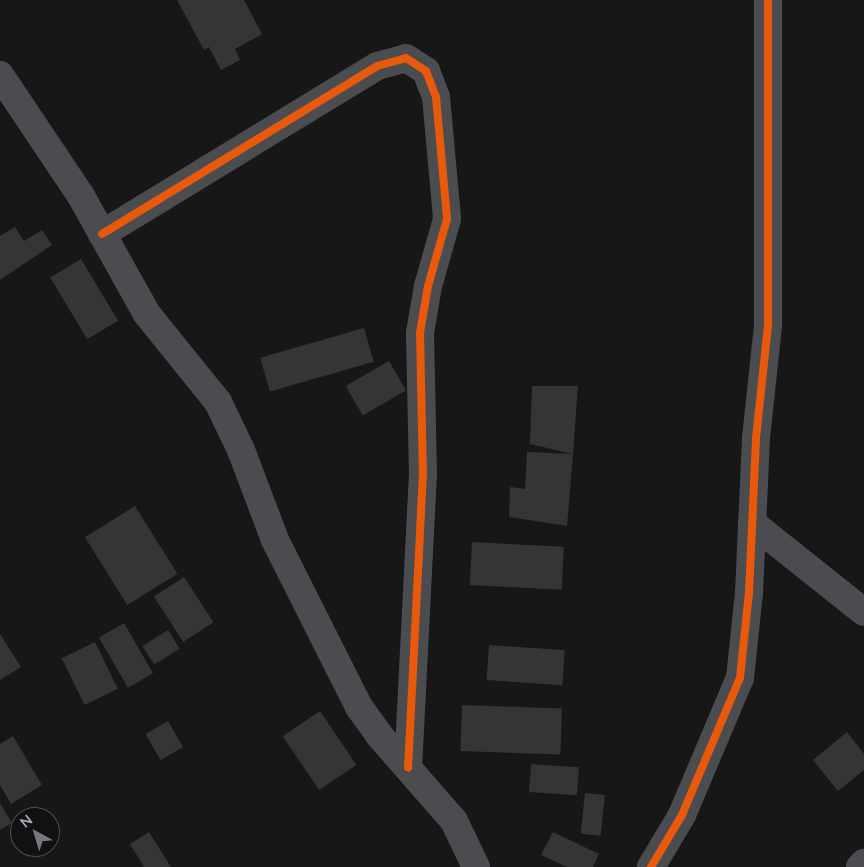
<!DOCTYPE html>
<html>
<head>
<meta charset="utf-8">
<style>
	body { margin:0 }
	#map { position:relative; width:864px; height:867px; overflow:hidden; background:#171717; font-family:Lato,sans-serif }
	div>[style] { position:absolute }
	.building>* { inset:0; background:#353536; transform-origin:0 0 }
	.minor>* { height:28px; margin:-14px; padding:0 14px; transform-origin:14px; border-radius:14px; background:#4b4c50 }
	.cycleway>* { height:8px; margin:-4px; padding:0 4px; transform-origin:4px; border-radius:4px; background:#e8590c }
	span { translate:-50% -50%; white-space:nowrap; text-align:center; line-height:1.15; -webkit-text-stroke:4px #111113; paint-order:stroke }
	.north { position:absolute; left:10px; top:807px; width:50px; height:50px; box-sizing:border-box; background:#111113; border:1px solid #4d4f55; border-radius:50%; rotate:321deg; font-size:14px; font-weight:700; line-height:20px; text-align:center; color:#a8adb8 }
	.north::after { content:''; display:block; margin:auto; width:18px; height:22px; background:#757880; clip-path:polygon(50% 0,100% 100%,50% 72%,0 100%) }
</style>
</head>
<body>
<div id="map">
	<div class="building">
		<i style="clip-path:polygon(177px 0,244px 0,262px 34px,235px 49px,240px 60px,221px 70px,209px 47px,204px 50px)"></i>
		<i style="clip-path:polygon(15px 227px,24px 241px,42px 230px,52px 245px,0 280px,0 236px)"></i>
		<i style="left:81px;top:259px;width:72px;height:36px;rotate:59deg"></i>
		<i style="left:364px;top:328px;width:35px;height:108px;rotate:74deg"></i>
		<i style="left:389px;top:361px;width:34px;height:50px;rotate:60deg"></i>
		<i style="clip-path:polygon(532px 386px,578px 386px,573px 454px,530px 444px)"></i>
		<i style="clip-path:polygon(527px 452px,573px 454px,567px 526px,509px 517px,510px 487px,525px 489px)"></i>
		<i style="left:135px;top:506px;width:80px;height:59px;rotate:58deg"></i>
		<i style="left:472px;top:542px;width:92px;height:43px;rotate:3deg"></i>
		<i style="left:184px;top:577px;width:54px;height:36px;rotate:57deg"></i>
		<i style="left:124px;top:623px;width:58px;height:29px;rotate:60deg"></i>
		<i style="left:168px;top:630px;width:22px;height:30px;rotate:58deg"></i>
		<i style="clip-path:polygon(0 634px,21px 667px,0 680px)"></i>
		<i style="left:95px;top:642px;width:52px;height:37px;rotate:64deg"></i>
		<i style="left:489px;top:645px;width:76px;height:35px;rotate:4deg"></i>
		<i style="left:462px;top:705px;width:100px;height:46px;rotate:2deg"></i>
		<i style="left:320px;top:711px;width:65px;height:45px;rotate:56deg"></i>
		<i style="left:168px;top:721px;width:30px;height:26px;rotate:60deg"></i>
		<i style="clip-path:polygon(847px 732px,864px 754px,864px 770px,838px 791px,813px 760px)"></i>
		<i style="clip-path:polygon(13px 736px,42px 785px,11px 804px,0 785px,0 744px)"></i>
		<i style="left:531px;top:764px;width:48px;height:28px;rotate:4deg"></i>
		<i style="left:585px;top:793px;width:20px;height:41px;rotate:6deg"></i>
		<i style="clip-path:polygon(0 803px,12px 823px,0 830px)"></i>
		<i style="clip-path:polygon(149px 832px,171px 867px,144px 867px,130px 844px)"></i>
		<i style="clip-path:polygon(553px 832px,599px 854px,593px 867px,567px 867px,541px 855px)"></i>
	</div>
	<div class="minor">
		<i style="left:0;top:75px;width:146px;rotate:56.2deg"></i>
		<i style="left:81px;top:196px;width:135px;rotate:60.8deg"></i>
		<i style="left:147px;top:314px;width:113px;rotate:51.1deg"></i>
		<i style="left:218px;top:402px;width:53px;rotate:64.4deg"></i>
		<i style="left:241px;top:450px;width:96px;rotate:69.3deg"></i>
		<i style="left:275px;top:540px;width:187px;rotate:63.3deg"></i>
		<i style="left:359px;top:707px;width:34px;rotate:54deg"></i>
		<i style="left:379px;top:735px;width:114px;rotate:48.9deg"></i>
		<i style="left:454px;top:821px;width:51px;rotate:64.4deg"></i>
		<i style="left:102px;top:234px;width:322px;rotate:-31.4deg"></i>
		<i style="left:377px;top:66px;width:30px;rotate:-15deg"></i>
		<i style="left:406px;top:58px;width:24px;rotate:33deg"></i>
		<i style="left:426px;top:71px;width:28px;rotate:69deg"></i>
		<i style="left:436px;top:97px;width:122px;rotate:84.8deg"></i>
		<i style="left:447px;top:219px;width:70px;rotate:105.8deg"></i>
		<i style="left:428px;top:286px;width:48px;rotate:99.7deg"></i>
		<i style="left:420px;top:333px;width:140px;rotate:88.8deg"></i>
		<i style="left:423px;top:473px;width:295px;rotate:92.9deg"></i>
		<i style="left:752px;top:523px;width:143px;rotate:38.5deg"></i>
		<i style="left:651px;top:867px;width:61px;rotate:-59.2deg"></i>
		<i style="left:682px;top:815px;width:149px;rotate:-67.1deg"></i>
		<i style="left:740px;top:678px;width:85px;rotate:-84deg"></i>
		<i style="left:749px;top:593px;width:155px;rotate:-87.4deg"></i>
		<i style="left:756px;top:438px;width:114px;rotate:-83.9deg"></i>
		<i style="left:768px;top:325px;width:325px;rotate:-90deg"></i>
		<i style="left:860px;top:867px;width:6px;rotate:-45deg"></i>
	</div>
	<div class="cycleway">
		<i style="left:102px;top:234px;width:322px;rotate:-31.4deg"></i>
		<i style="left:377px;top:66px;width:30px;rotate:-15deg"></i>
		<i style="left:406px;top:58px;width:24px;rotate:33deg"></i>
		<i style="left:426px;top:71px;width:28px;rotate:69deg"></i>
		<i style="left:436px;top:97px;width:122px;rotate:84.8deg"></i>
		<i style="left:447px;top:219px;width:70px;rotate:105.8deg"></i>
		<i style="left:428px;top:286px;width:48px;rotate:99.7deg"></i>
		<i style="left:420px;top:333px;width:140px;rotate:88.8deg"></i>
		<i style="left:423px;top:473px;width:295px;rotate:92.9deg"></i>
		<i style="left:651px;top:867px;width:61px;rotate:-59.2deg"></i>
		<i style="left:682px;top:815px;width:149px;rotate:-67.1deg"></i>
		<i style="left:740px;top:678px;width:85px;rotate:-84deg"></i>
		<i style="left:749px;top:593px;width:155px;rotate:-87.4deg"></i>
		<i style="left:756px;top:438px;width:114px;rotate:-83.9deg"></i>
		<i style="left:768px;top:325px;width:325px;rotate:-90deg"></i>
	</div>
	<div class="north">N</div>
</div>
</body>
</html>
